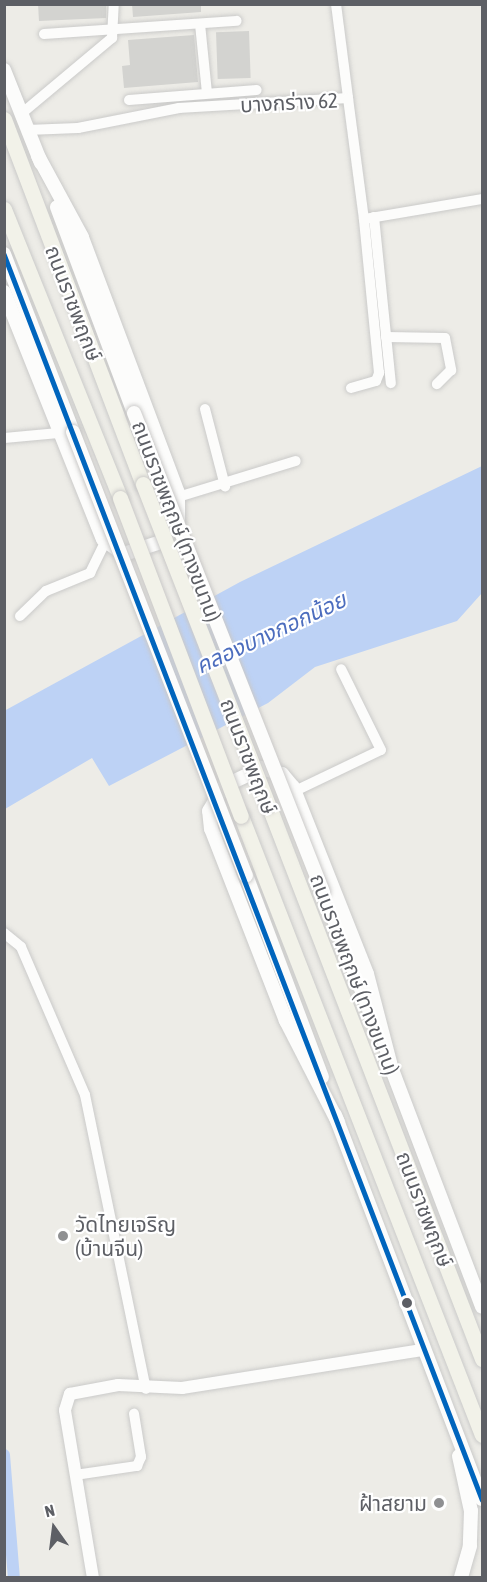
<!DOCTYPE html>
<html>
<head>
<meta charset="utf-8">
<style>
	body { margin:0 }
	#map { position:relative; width:487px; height:1582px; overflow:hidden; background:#edece7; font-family:"Asap Condensed","Noto Sans Thai",sans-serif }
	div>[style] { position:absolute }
	.water>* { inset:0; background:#bdd2f5 }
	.canal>* { height:12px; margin:-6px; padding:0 6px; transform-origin:6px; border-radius:6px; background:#bdd2f5 }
	.building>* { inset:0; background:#d3d3d0; transform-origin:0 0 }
	.roads { filter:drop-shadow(0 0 2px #cacac9) drop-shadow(0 0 2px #cacac9) }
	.minor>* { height:10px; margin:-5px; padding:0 5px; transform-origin:5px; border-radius:5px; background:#fcfcfb }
	.tertiary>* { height:12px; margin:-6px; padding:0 6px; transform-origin:6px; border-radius:6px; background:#fcfcfb }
	.secondary>* { height:14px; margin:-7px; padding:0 7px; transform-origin:7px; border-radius:7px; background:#fcfcfb }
	.primary>* { height:15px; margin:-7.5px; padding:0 7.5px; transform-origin:7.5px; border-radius:7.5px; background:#f2f2e9 }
	.bridges { filter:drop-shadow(0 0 2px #cac9c8) drop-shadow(0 0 2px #cac9c8) }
	.secondary-bridge>* { height:14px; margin:-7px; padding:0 7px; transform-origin:7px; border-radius:7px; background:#fcfcfb }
	.primary-bridge>* { height:15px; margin:-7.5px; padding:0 7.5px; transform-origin:7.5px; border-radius:7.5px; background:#f2f2e9 }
	.bus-1>* { height:4.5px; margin:-2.25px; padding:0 2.25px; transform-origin:2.25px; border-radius:2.25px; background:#0065bd }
	.dots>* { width:16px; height:16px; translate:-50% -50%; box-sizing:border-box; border:3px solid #fff; border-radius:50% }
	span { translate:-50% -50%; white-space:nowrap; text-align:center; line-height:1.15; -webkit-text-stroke:4.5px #fff; paint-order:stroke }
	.street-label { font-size:21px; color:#5d5f65 }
	.poi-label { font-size:21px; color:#5d5f65 }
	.left { translate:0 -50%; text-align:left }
	.right { translate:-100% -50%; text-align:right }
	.water-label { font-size:22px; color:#4c6dbe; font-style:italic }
	.frame { position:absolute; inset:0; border:6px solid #5d5f65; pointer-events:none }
	.north { position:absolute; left:24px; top:1498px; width:60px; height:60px; -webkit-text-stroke:4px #fff; paint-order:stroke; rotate:346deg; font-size:16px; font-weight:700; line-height:24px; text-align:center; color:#5d5f65 }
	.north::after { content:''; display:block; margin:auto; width:21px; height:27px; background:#5d5f65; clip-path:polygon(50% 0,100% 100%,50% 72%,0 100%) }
</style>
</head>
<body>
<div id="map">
	<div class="water">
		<i style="clip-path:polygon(482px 466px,482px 593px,457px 621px,315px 667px,268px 703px,109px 786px,92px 758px,5px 809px,4px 711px,240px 582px)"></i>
	</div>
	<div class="canal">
		<i style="left:4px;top:1455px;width:123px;rotate:85.4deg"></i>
	</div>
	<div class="building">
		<i style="clip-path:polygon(38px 4px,106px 4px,106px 18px,39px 21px)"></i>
		<i style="clip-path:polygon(132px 4px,201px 4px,201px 12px,133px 17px)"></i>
		<i style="left:249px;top:31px;width:47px;height:33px;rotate:88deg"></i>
		<i style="clip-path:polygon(194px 35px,198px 82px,124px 88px,122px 66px,130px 65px,128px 40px)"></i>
	</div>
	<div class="roads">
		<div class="minor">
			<i style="left:336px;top:4px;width:95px;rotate:82.7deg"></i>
			<i style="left:200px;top:24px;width:69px;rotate:84.2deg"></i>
			<i style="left:44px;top:34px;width:193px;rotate:-3.9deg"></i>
			<i style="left:129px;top:100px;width:128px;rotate:-4.5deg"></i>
			<i style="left:21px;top:114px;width:119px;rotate:-39.9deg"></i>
			<i style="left:112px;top:38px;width:34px;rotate:-87deg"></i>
			<i style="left:27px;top:130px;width:51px;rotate:-2.2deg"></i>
			<i style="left:78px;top:128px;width:103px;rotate:-11.2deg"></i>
			<i style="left:179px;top:108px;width:169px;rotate:-3.4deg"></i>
			<i style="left:348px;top:98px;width:122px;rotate:82.5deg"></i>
			<i style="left:364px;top:219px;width:120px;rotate:-9.6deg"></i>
			<i style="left:374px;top:217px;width:167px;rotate:84.2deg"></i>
			<i style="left:386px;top:337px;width:59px;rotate:1deg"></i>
			<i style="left:445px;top:338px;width:33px;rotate:79deg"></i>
			<i style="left:451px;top:370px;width:20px;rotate:135deg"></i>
			<i style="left:351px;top:388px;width:26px;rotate:-16deg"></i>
			<i style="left:376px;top:381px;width:9px;rotate:-69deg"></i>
			<i style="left:379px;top:373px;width:155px;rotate:-95.6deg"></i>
			<i style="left:205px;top:409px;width:80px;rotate:75.4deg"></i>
			<i style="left:4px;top:438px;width:55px;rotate:-5.2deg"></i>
			<i style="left:178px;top:497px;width:123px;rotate:-17deg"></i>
			<i style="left:20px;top:616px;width:36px;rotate:-44deg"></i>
			<i style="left:46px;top:591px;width:48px;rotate:-22.2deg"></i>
			<i style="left:90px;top:573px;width:34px;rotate:-64deg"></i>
			<i style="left:295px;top:791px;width:95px;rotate:-25.5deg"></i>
			<i style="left:381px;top:750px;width:90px;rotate:-116.3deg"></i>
			<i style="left:4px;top:933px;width:22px;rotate:39deg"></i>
			<i style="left:21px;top:947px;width:161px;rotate:66.6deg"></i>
			<i style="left:85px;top:1095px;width:300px;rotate:78.3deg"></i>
			<i style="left:75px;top:1475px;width:63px;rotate:-8.3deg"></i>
			<i style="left:137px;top:1466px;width:10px;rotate:-66deg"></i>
			<i style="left:141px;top:1457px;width:44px;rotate:-99.2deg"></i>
		</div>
		<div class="tertiary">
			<i style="left:93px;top:1578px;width:170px;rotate:-99.5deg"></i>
			<i style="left:65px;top:1410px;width:17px;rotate:-73deg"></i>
			<i style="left:70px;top:1394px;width:49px;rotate:-10.6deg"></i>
			<i style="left:118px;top:1385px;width:64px;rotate:2.7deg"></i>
			<i style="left:182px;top:1388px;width:243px;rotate:-9deg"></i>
		</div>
		<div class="secondary">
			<i style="left:4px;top:70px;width:100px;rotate:68.3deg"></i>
			<i style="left:57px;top:207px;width:220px;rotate:69.5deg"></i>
			<i style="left:4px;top:254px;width:191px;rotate:68.8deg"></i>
			<i style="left:4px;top:292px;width:266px;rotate:68.2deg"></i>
			<i style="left:103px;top:539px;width:26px;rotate:36deg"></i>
			<i style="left:124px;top:554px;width:40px;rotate:-18deg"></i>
			<i style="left:162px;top:542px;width:26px;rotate:-53deg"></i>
			<i style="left:178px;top:521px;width:28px;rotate:-90deg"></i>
			<i style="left:178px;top:493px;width:273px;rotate:-110.6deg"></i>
			<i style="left:82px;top:237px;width:92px;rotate:-118.5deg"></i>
			<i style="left:246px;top:875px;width:216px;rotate:69.4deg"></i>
			<i style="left:323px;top:892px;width:145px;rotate:68.6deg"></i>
			<i style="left:388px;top:1059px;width:265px;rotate:69.2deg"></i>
			<i style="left:335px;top:1115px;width:411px;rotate:69.1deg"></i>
			<i style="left:338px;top:1122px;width:114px;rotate:-117.2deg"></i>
			<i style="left:286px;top:1021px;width:206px;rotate:-111.3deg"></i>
			<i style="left:211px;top:829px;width:18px;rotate:-96deg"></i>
			<i style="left:209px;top:811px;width:29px;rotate:-59deg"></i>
			<i style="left:224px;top:786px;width:42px;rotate:-25.3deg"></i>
			<i style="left:262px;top:768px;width:21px;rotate:17deg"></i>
			<i style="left:282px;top:774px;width:17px;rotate:50deg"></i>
			<i style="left:293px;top:787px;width:201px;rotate:68.4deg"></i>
			<i style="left:367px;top:974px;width:95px;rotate:75.4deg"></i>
			<i style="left:459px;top:1456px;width:56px;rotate:77.7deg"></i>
			<i style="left:471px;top:1511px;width:35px;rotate:92deg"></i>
			<i style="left:470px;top:1546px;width:33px;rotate:106deg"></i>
		</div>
		<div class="primary">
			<i style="left:4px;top:119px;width:391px;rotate:69.2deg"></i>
			<i style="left:4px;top:209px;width:311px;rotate:68.1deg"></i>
			<i style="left:268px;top:804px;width:595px;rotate:68.91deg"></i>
			<i style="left:241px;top:816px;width:664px;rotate:68.73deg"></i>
		</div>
	</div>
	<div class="bridges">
		<div class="secondary-bridge">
			<i style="left:134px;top:413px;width:515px;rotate:68.47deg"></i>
			<i style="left:73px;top:432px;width:476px;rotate:68.7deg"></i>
		</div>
		<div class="primary-bridge">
			<i style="left:143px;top:484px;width:344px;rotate:68.7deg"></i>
			<i style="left:120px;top:498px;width:340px;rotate:69.2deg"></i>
		</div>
	</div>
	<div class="bus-1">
		<i style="left:4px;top:254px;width:1334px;rotate:69deg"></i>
	</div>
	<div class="dots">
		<i style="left:63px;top:1236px;background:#8f9092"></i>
		<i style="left:407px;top:1303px;background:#5d5f65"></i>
		<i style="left:439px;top:1503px;background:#8f9092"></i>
	</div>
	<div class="street-label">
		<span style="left:289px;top:102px;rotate:-3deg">บางกร่าง 62</span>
		<span style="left:74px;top:303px;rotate:69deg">ถนนราชพฤกษ์</span>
		<span style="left:177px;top:521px;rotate:69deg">ถนนราชพฤกษ์ (ทางขนาน)</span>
		<span style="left:249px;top:756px;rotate:69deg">ถนนราชพฤกษ์</span>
		<span style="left:355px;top:974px;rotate:69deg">ถนนราชพฤกษ์ (ทางขนาน)</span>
		<span style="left:425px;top:1209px;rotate:69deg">ถนนราชพฤกษ์</span>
	</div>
	<div class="poi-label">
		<span class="left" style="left:75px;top:1236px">วัดไทยเจริญ<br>(บ้านจีน)</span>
		<span class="right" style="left:427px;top:1503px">ฝ้าสยาม</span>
	</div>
	<div class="water-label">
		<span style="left:271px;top:633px;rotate:-25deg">คลองบางกอกน้อย</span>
	</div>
	<div class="frame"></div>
	<div class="north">N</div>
</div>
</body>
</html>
